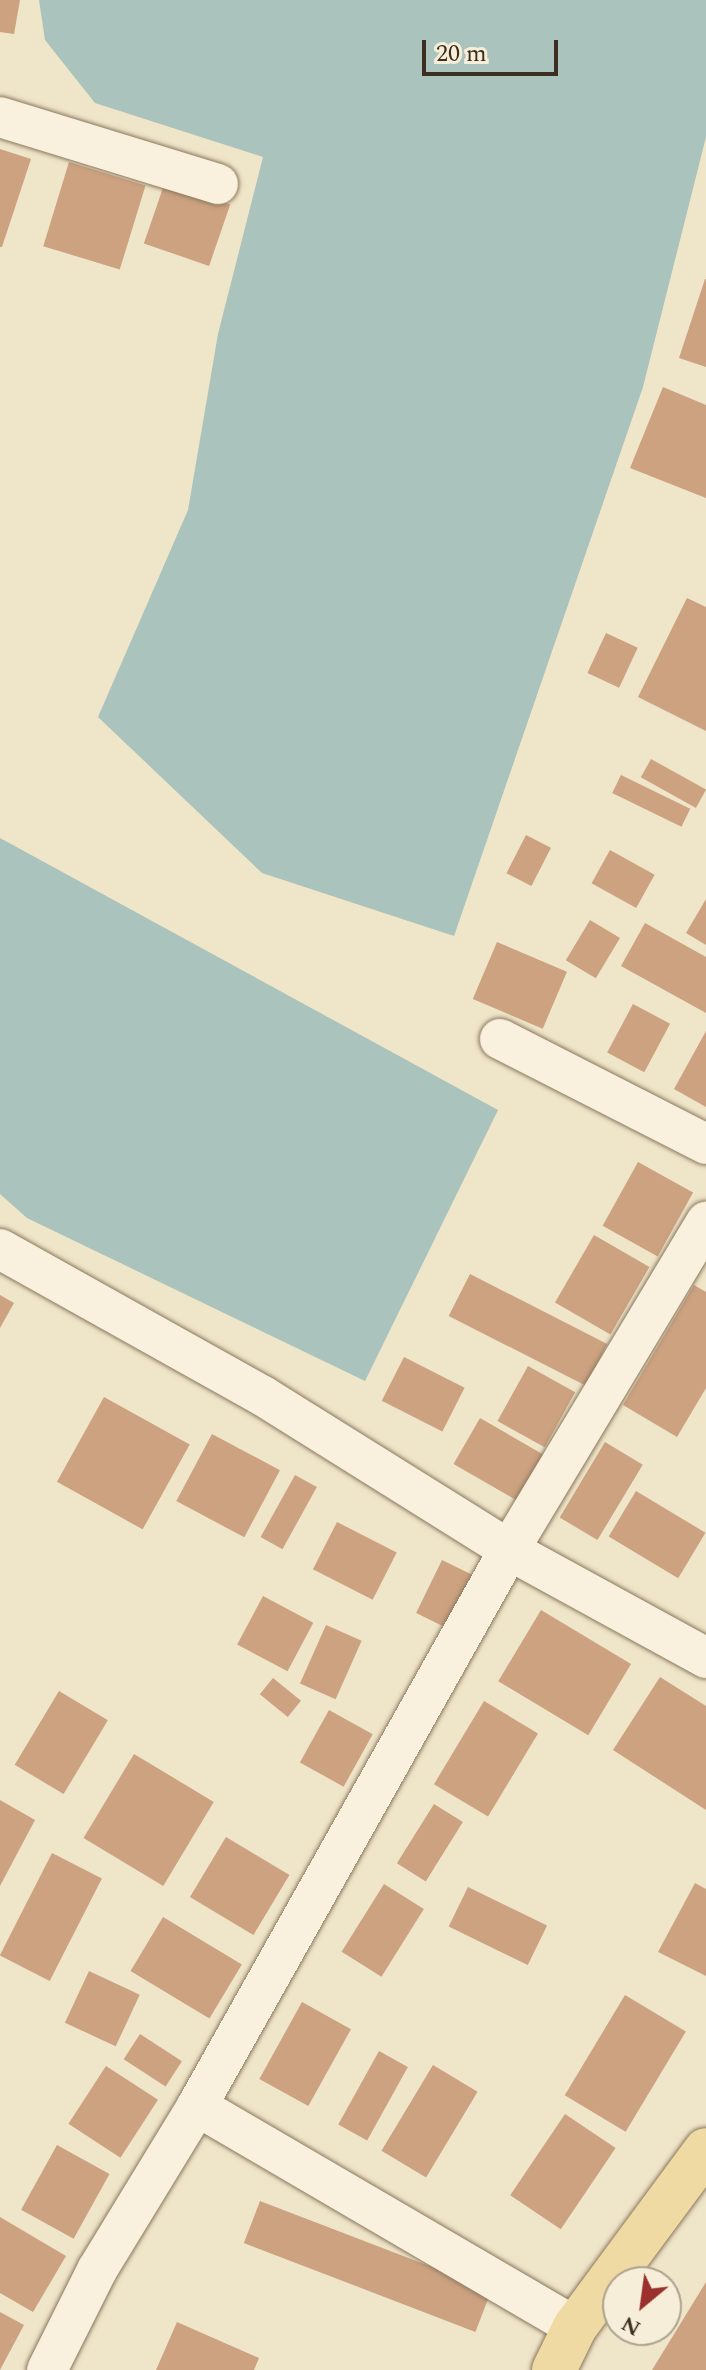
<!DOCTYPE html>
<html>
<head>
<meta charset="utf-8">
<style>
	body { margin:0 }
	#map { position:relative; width:706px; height:2370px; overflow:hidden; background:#efe5c9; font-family:Spectral,serif }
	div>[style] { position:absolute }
	.water>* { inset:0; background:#aac3bc }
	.building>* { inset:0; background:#cca280; transform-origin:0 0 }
	.roads { filter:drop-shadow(0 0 2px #8b775e) drop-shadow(0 0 2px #8b775e) }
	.street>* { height:40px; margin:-20px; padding:0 20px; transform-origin:20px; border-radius:20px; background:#f9f1dd }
	.primary>* { height:44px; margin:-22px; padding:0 22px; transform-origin:22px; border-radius:22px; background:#f0daa3 }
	span { translate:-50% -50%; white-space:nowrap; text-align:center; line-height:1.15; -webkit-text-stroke:8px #f6eed9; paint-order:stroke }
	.north { position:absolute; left:602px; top:2266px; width:80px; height:80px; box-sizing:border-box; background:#f6eed9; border:2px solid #aca28f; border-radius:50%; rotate:209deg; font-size:22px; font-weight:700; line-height:32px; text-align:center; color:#3c2f21 }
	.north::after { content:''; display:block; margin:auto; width:28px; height:36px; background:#9a312e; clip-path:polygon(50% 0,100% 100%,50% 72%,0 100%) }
	.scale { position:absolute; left:422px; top:40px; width:136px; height:36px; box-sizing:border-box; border:4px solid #3c2f21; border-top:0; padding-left:10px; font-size:24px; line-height:28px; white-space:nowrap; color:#3c2f21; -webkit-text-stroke:6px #f6eed9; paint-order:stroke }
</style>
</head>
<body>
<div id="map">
	<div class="water">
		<i style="clip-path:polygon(39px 0,706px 0,706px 137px,643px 387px,454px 936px,262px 873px,98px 717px,188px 510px,218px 334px,263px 157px,95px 103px,45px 40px)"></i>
		<i style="clip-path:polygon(0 838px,498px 1110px,365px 1381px,27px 1218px,0 1194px)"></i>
	</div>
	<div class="building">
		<i style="clip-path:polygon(0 0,20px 0,14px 34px,0 32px)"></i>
		<i style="clip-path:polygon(0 149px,31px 159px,2px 247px,0 247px)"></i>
		<i style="left:69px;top:162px;width:80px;height:88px;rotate:17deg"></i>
		<i style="left:165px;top:182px;width:69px;height:65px;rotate:19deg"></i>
		<i style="clip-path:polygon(705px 279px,706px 279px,706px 367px,679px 358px)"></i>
		<i style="clip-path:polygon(663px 387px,706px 405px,706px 498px,630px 468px)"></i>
		<i style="clip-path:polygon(687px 598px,706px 607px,706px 731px,638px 697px)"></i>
		<i style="left:606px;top:633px;width:35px;height:44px;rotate:25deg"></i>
		<i style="left:651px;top:759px;width:63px;height:21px;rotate:29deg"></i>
		<i style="left:621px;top:775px;width:77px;height:20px;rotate:26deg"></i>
		<i style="left:526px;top:835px;width:28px;height:43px;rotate:27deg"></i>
		<i style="left:610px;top:850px;width:51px;height:38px;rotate:29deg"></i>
		<i style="clip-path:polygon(706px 899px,706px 945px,686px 933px)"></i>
		<i style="left:590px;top:920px;width:35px;height:47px;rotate:31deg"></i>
		<i style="clip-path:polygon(645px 923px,706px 957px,706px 1013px,621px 966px)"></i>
		<i style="left:497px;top:942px;width:76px;height:62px;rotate:23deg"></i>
		<i style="left:633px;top:1004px;width:42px;height:55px;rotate:28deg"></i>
		<i style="clip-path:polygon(706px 1031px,706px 1107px,674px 1089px)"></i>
		<i style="left:638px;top:1162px;width:63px;height:73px;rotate:29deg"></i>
		<i style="left:594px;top:1235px;width:64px;height:78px;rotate:30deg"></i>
		<i style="left:470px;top:1274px;width:154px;height:47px;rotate:27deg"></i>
		<i style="clip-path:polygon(694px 1285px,706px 1292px,706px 1388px,677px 1437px,623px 1405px)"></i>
		<i style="clip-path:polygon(0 1295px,14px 1303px,0 1328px)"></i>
		<i style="left:404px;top:1357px;width:68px;height:49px;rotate:27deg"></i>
		<i style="left:528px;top:1366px;width:54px;height:63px;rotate:29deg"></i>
		<i style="left:104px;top:1397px;width:98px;height:97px;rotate:29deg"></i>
		<i style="left:480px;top:1418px;width:75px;height:53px;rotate:30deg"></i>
		<i style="left:212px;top:1434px;width:77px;height:76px;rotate:28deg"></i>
		<i style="left:605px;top:1442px;width:44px;height:88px;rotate:31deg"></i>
		<i style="left:295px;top:1475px;width:25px;height:71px;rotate:29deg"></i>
		<i style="left:636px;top:1491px;width:81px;height:53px;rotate:31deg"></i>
		<i style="left:337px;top:1522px;width:67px;height:53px;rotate:27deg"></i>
		<i style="left:442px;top:1560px;width:34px;height:59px;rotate:26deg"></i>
		<i style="left:263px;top:1596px;width:57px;height:55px;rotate:28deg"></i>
		<i style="left:541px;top:1610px;width:105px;height:83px;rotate:31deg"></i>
		<i style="left:326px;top:1625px;width:39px;height:64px;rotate:24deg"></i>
		<i style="clip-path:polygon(660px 1677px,706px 1706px,706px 1810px,613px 1750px)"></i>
		<i style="left:273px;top:1678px;width:36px;height:21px;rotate:39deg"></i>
		<i style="left:59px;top:1691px;width:57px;height:86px;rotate:31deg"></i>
		<i style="left:484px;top:1701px;width:63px;height:97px;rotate:31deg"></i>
		<i style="left:329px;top:1710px;width:50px;height:60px;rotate:29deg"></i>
		<i style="left:134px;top:1754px;width:93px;height:98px;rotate:31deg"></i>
		<i style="clip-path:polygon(0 1800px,35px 1820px,0 1886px)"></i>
		<i style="left:434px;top:1804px;width:34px;height:70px;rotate:32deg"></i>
		<i style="left:226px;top:1837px;width:74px;height:70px;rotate:31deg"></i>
		<i style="left:52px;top:1853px;width:56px;height:115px;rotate:27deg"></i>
		<i style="clip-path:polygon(695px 1883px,706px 1889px,706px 1976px,658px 1952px)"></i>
		<i style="left:384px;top:1884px;width:47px;height:80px;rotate:32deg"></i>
		<i style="left:468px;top:1887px;width:88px;height:44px;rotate:26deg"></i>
		<i style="left:163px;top:1917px;width:92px;height:63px;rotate:31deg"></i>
		<i style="left:89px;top:1971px;width:56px;height:57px;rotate:25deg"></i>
		<i style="left:625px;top:1995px;width:71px;height:117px;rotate:31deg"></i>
		<i style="left:302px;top:2002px;width:56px;height:88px;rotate:29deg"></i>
		<i style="left:140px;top:2034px;width:50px;height:30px;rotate:33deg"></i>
		<i style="left:379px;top:2051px;width:33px;height:84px;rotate:29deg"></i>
		<i style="left:433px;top:2065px;width:52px;height:100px;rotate:31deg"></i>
		<i style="left:106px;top:2066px;width:62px;height:69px;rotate:33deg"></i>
		<i style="left:565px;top:2114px;width:61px;height:98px;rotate:34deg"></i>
		<i style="left:57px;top:2145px;width:60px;height:74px;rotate:29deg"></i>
		<i style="left:260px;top:2201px;width:248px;height:45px;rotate:21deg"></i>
		<i style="clip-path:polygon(0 2217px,66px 2256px,33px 2312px,0 2293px)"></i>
		<i style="clip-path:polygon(706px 2282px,706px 2370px,652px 2370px)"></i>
		<i style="clip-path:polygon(0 2312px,24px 2325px,0 2370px)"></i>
		<i style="clip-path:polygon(177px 2322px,259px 2358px,254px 2370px,156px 2370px)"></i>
	</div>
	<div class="roads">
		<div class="street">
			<i style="left:0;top:117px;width:228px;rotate:17.1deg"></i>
			<i style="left:500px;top:1039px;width:231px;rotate:27deg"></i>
			<i style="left:0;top:1249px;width:301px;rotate:29.2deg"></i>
			<i style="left:263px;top:1396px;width:290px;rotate:32deg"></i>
			<i style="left:509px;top:1550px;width:225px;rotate:28.7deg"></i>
			<i style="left:197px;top:2106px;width:438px;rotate:30.3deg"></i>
			<i style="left:47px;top:2370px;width:112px;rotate:-63.4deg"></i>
			<i style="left:97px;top:2270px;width:192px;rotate:-58.6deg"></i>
			<i style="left:197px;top:2106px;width:638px;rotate:-60.7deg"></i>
			<i style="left:509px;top:1550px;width:383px;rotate:-59deg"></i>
		</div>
		<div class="primary">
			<i style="left:554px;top:2370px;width:48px;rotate:-64deg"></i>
			<i style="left:575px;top:2327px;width:220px;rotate:-53.5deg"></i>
		</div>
	</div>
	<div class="north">N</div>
	<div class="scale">20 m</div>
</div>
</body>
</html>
